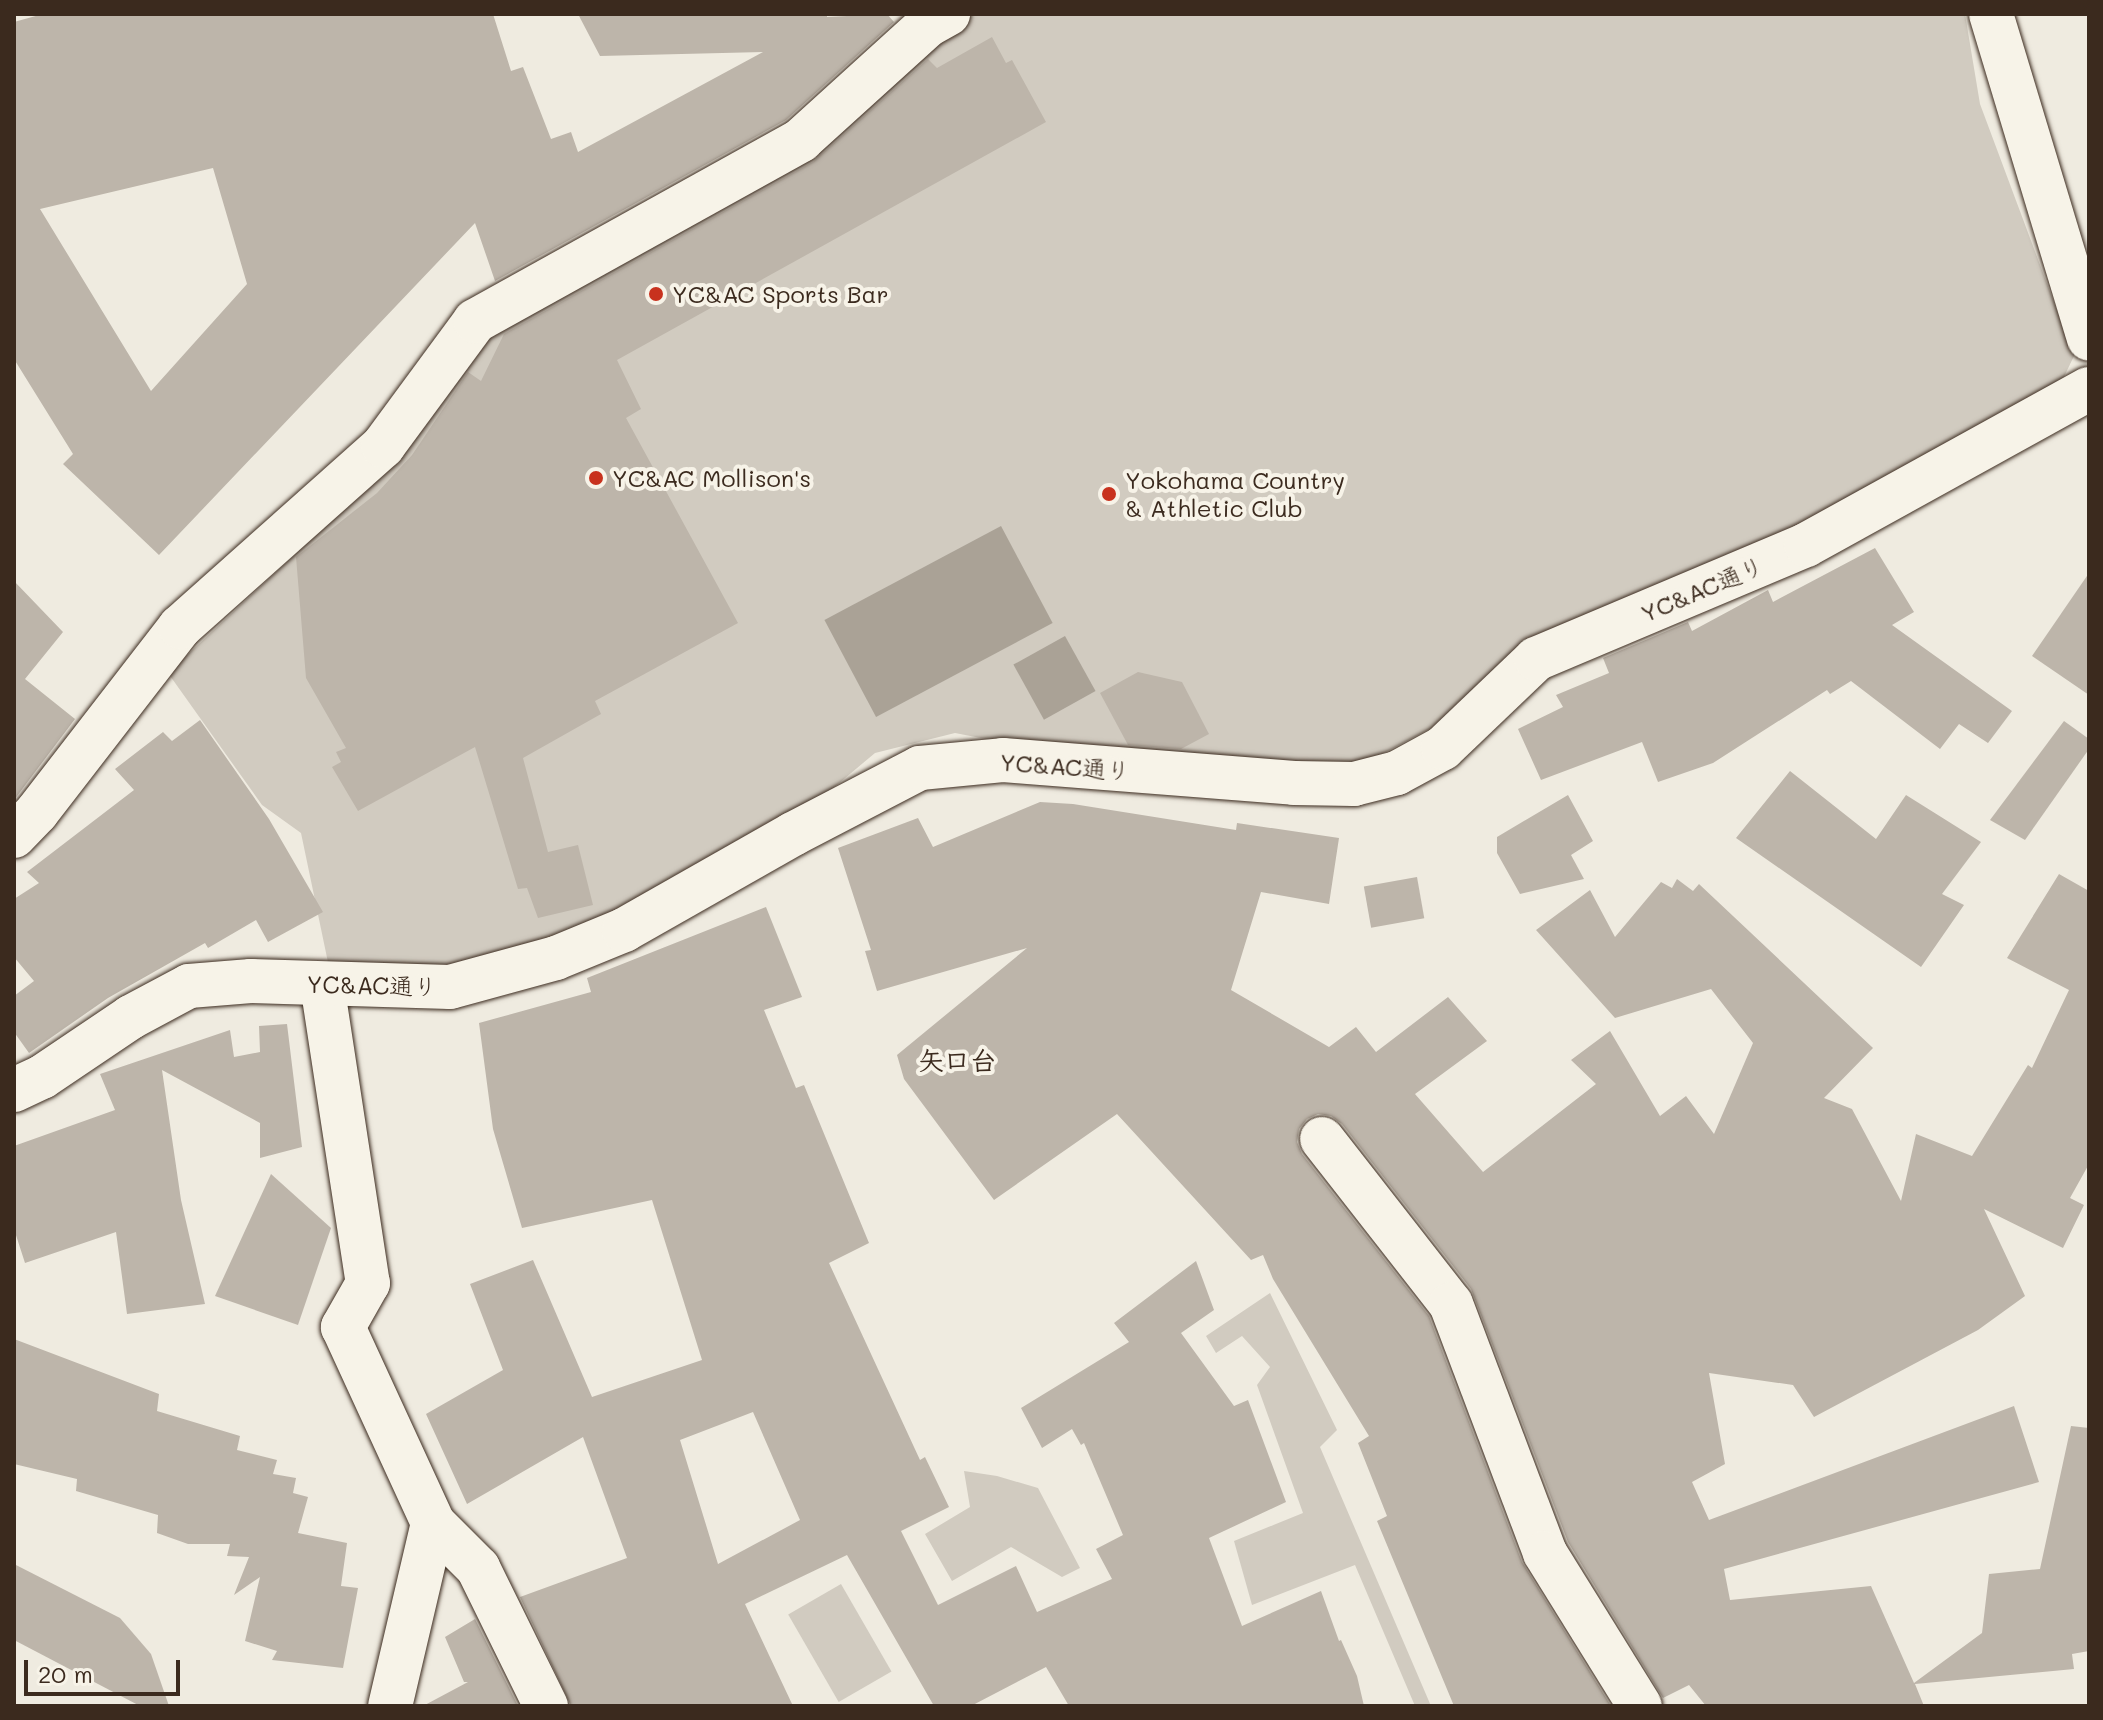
<!DOCTYPE html>
<html>
<head>
<meta charset="utf-8">
<style>
	body { margin:0 }
	#map { position:relative; width:2103px; height:1720px; overflow:hidden; background:#efebe0; font-family:Mali,"Klee One",sans-serif }
	div>[style] { position:absolute }
	.green>* { inset:0; background:#d1cbc0; transform-origin:0 0 }
	.water>* { inset:0; background:#aaa296; transform-origin:0 0 }
	.building>* { inset:0; background:#bdb5aa; transform-origin:0 0 }
	.roads { filter:drop-shadow(0 0 2px #3b2a1e) drop-shadow(0 0 2px #3b2a1e) }
	.street>* { height:44px; margin:-22px; padding:0 22px; transform-origin:22px; border-radius:22px; background:#f7f3e8 }
	.secondary>* { height:44px; margin:-22px; padding:0 22px; transform-origin:22px; border-radius:22px; background:#f7f3e8 }
	.dots>* { width:22px; height:22px; translate:-50% -50%; box-sizing:border-box; border:4px solid #f7f3e8; border-radius:50% }
	span { translate:-50% -50%; white-space:nowrap; text-align:center; line-height:1.15; -webkit-text-stroke:8px #f7f3e8; paint-order:stroke }
	.poi-label { font-size:24px; color:#3b2a1e }
	.left { translate:0 -50%; text-align:left }
	.street-label { font-size:24px; color:#3b2a1e }
	.neighbourhood-label { font-size:26px; color:#3b2a1e; font-weight:700 }
	.frame { position:absolute; inset:0; border:16px solid #3b2a1e; pointer-events:none }
	.scale { position:absolute; left:24px; top:1660px; width:156px; height:36px; box-sizing:border-box; border:4px solid #3b2a1e; border-top:0; padding-left:10px; font-size:24px; line-height:28px; white-space:nowrap; color:#3b2a1e; -webkit-text-stroke:6px #f7f3e8; paint-order:stroke }
</style>
</head>
<body>
<div id="map">
	<div class="green">
		<i style="clip-path:polygon(975px 14px,1965px 14px,1980px 104px,2074px 356px,2061px 383px,1797px 528px,1530px 640px,1433px 727px,1359px 766px,1052px 752px,955px 733px,875px 753px,820px 799px,687px 879px,527px 951px,461px 966px,330px 972px,301px 833px,262px 805px,168px 673px,396px 460px,504px 314px)"></i>
		<i style="clip-path:polygon(1270px 1293px,1337px 1430px,1320px 1447px,1431px 1706px,1415px 1706px,1355px 1565px,1252px 1605px,1234px 1541px,1303px 1513px,1257px 1385px,1270px 1367px,1242px 1336px,1216px 1353px,1206px 1336px)"></i>
		<i style="clip-path:polygon(964px 1471px,997px 1476px,1038px 1488px,1080px 1568px,1062px 1577px,1011px 1547px,952px 1581px,925px 1534px,970px 1507px)"></i>
		<i style="left:841px;top:1584px;width:101px;height:61px;rotate:60deg"></i>
	</div>
	<div class="water">
		<i style="left:1001px;top:526px;width:110px;height:200px;rotate:62deg"></i>
		<i style="left:1065px;top:636px;width:63px;height:59px;rotate:61deg"></i>
	</div>
	<div class="building">
		<i style="clip-path:polygon(evenodd,43px 14px,493px 14px,511px 71px,523px 67px,551px 139px,571px 132px,578px 152px,763px 52px,600px 56px,578px 14px,827px 14px,827px 17px,887px 14px,894px 22px,786px 120px,495px 281px,475px 223px,159px 555px,63px 464px,73px 454px,14px 359px,14px 22px,43px 14px,213px 168px,247px 284px,151px 391px,40px 209px,213px 168px)"></i>
		<i style="clip-path:polygon(992px 37px,1006px 63px,1012px 60px,1046px 122px,617px 360px,641px 409px,626px 418px,738px 623px,595px 701px,601px 714px,523px 758px,548px 852px,578px 845px,593px 905px,538px 918px,527px 888px,518px 889px,475px 747px,358px 811px,332px 767px,341px 762px,336px 752px,346px 748px,306px 678px,296px 557px,377px 493px,412px 455px,468px 372px,481px 381px,504px 334px,813px 162px,928px 59px,937px 68px)"></i>
		<i style="clip-path:polygon(1875px 548px,1914px 612px,1892px 625px,2012px 711px,1988px 743px,1959px 724px,1940px 749px,1851px 681px,1830px 694px,1827px 690px,1713px 763px,1658px 782px,1642px 742px,1541px 780px,1518px 729px,1563px 707px,1556px 695px,1609px 673px,1603px 658px,1688px 622px,1692px 631px,1768px 590px,1773px 602px)"></i>
		<i style="clip-path:polygon(2089px 573px,2089px 695px,2032px 656px)"></i>
		<i style="clip-path:polygon(14px 581px,63px 632px,25px 679px,75px 719px,14px 800px)"></i>
		<i style="clip-path:polygon(1138px 672px,1182px 682px,1209px 734px,1181px 749px,1128px 745px,1100px 693px)"></i>
		<i style="clip-path:polygon(200px 720px,269px 819px,323px 912px,268px 942px,256px 920px,208px 948px,205px 943px,108px 998px,29px 1053px,14px 1032px,14px 996px,34px 981px,14px 957px,14px 899px,39px 883px,27px 872px,134px 790px,115px 769px,163px 732px,172px 741px)"></i>
		<i style="clip-path:polygon(2064px 721px,2089px 739px,2089px 749px,2025px 840px,1990px 820px)"></i>
		<i style="clip-path:polygon(1790px 771px,1876px 839px,1906px 795px,1981px 842px,1942px 894px,1964px 905px,1921px 967px,1736px 838px)"></i>
		<i style="clip-path:polygon(1568px 795px,1593px 841px,1571px 855px,1584px 879px,1520px 894px,1497px 853px,1497px 837px)"></i>
		<i style="clip-path:polygon(1040px 802px,1073px 804px,1236px 830px,1237px 823px,1339px 838px,1329px 904px,1261px 892px,1231px 990px,1329px 1047px,1356px 1027px,1376px 1052px,1448px 997px,1487px 1041px,1415px 1094px,1483px 1172px,1596px 1084px,1571px 1060px,1610px 1031px,1660px 1116px,1686px 1096px,1714px 1134px,1753px 1043px,1711px 989px,1615px 1018px,1536px 930px,1590px 890px,1615px 937px,1661px 882px,1672px 888px,1677px 879px,1693px 891px,1699px 884px,1873px 1048px,1824px 1098px,1852px 1109px,1901px 1201px,1916px 1134px,1972px 1156px,2028px 1065px,2032px 1068px,2069px 990px,2007px 958px,2059px 874px,2089px 891px,2089px 1164px,2070px 1198px,2084px 1205px,2063px 1248px,1984px 1209px,2025px 1296px,1978px 1330px,1814px 1417px,1793px 1385px,1709px 1373px,1725px 1464px,1692px 1482px,1709px 1520px,2014px 1406px,2039px 1482px,1724px 1569px,1730px 1600px,1871px 1586px,1914px 1683px,1982px 1633px,1989px 1574px,2040px 1569px,2071px 1426px,2089px 1428px,2089px 1651px,2072px 1654px,2074px 1669px,1915px 1684px,1924px 1706px,1706px 1706px,1689px 1685px,1663px 1698px,1568px 1542px,1471px 1289px,1342px 1124px,1331px 1116px,1318px 1114px,1307px 1119px,1299px 1129px,1297px 1142px,1302px 1154px,1429px 1316px,1522px 1562px,1611px 1706px,1454px 1706px,1377px 1521px,1387px 1516px,1358px 1443px,1369px 1436px,1273px 1279px,1263px 1255px,1251px 1260px,1117px 1114px,994px 1200px,904px 1079px,897px 1055px,1027px 948px,877px 991px,865px 951px,871px 950px,838px 848px,918px 818px,933px 847px)"></i>
		<i style="left:1417px;top:877px;width:42px;height:54px;rotate:80deg"></i>
		<i style="clip-path:polygon(evenodd,766px 907px,802px 997px,764px 1010px,796px 1088px,804px 1085px,869px 1243px,829px 1263px,920px 1460px,925px 1457px,949px 1507px,901px 1531px,938px 1605px,1016px 1566px,1037px 1612px,1112px 1579px,1096px 1549px,1123px 1535px,1084px 1443px,1081px 1445px,1072px 1429px,1042px 1448px,1021px 1408px,1129px 1342px,1114px 1323px,1196px 1261px,1214px 1310px,1181px 1333px,1234px 1406px,1248px 1400px,1286px 1502px,1209px 1538px,1242px 1626px,1321px 1591px,1339px 1641px,1341px 1640px,1357px 1676px,1364px 1706px,1069px 1706px,1046px 1667px,971px 1706px,934px 1706px,847px 1555px,745px 1604px,793px 1706px,571px 1706px,520px 1597px,627px 1558px,583px 1437px,467px 1504px,426px 1414px,503px 1370px,470px 1284px,533px 1260px,592px 1397px,702px 1360px,652px 1200px,522px 1228px,493px 1129px,479px 1023px,591px 992px,587px 978px,766px 907px,753px 1412px,800px 1520px,718px 1564px,680px 1440px,753px 1412px)"></i>
		<i style="clip-path:polygon(287px 1024px,302px 1147px,260px 1158px,260px 1123px,162px 1070px,181px 1200px,205px 1304px,127px 1314px,116px 1232px,25px 1263px,14px 1229px,14px 1146px,115px 1110px,100px 1074px,230px 1030px,234px 1057px,260px 1052px,259px 1026px)"></i>
		<i style="clip-path:polygon(271px 1174px,331px 1228px,298px 1325px,215px 1296px)"></i>
		<i style="clip-path:polygon(14px 1339px,159px 1394px,157px 1411px,240px 1436px,237px 1450px,277px 1460px,273px 1474px,296px 1478px,293px 1493px,308px 1497px,298px 1533px,347px 1543px,341px 1586px,358px 1588px,343px 1668px,272px 1660px,277px 1651px,245px 1641px,260px 1577px,234px 1595px,249px 1557px,227px 1556px,230px 1544px,188px 1544px,157px 1533px,158px 1515px,76px 1491px,77px 1479px,14px 1464px)"></i>
		<i style="clip-path:polygon(14px 1564px,120px 1618px,151px 1654px,169px 1706px,140px 1706px,14px 1640px)"></i>
		<i style="clip-path:polygon(475px 1619px,518px 1706px,423px 1706px,468px 1682px,464px 1682px,445px 1637px)"></i>
	</div>
	<div class="roads">
		<div class="street">
			<i style="left:14px;top:836px;width:33px;rotate:-46deg"></i>
			<i style="left:37px;top:812px;width:234px;rotate:-52.3deg"></i>
			<i style="left:180px;top:627px;width:272px;rotate:-41.7deg"></i>
			<i style="left:383px;top:446px;width:155px;rotate:-53.6deg"></i>
			<i style="left:475px;top:321px;width:373px;rotate:-29deg"></i>
			<i style="left:801px;top:140px;width:171px;rotate:-42.2deg"></i>
			<i style="left:928px;top:25px;width:23px;rotate:-29deg"></i>
			<i style="left:322px;top:984px;width:303px;rotate:81.3deg"></i>
			<i style="left:368px;top:1283px;width:51px;rotate:119.6deg"></i>
			<i style="left:343px;top:1327px;width:216px;rotate:65.3deg"></i>
			<i style="left:433px;top:1523px;width:188px;rotate:103.2deg"></i>
			<i style="left:14px;top:1090px;width:31px;rotate:-25deg"></i>
			<i style="left:42px;top:1077px;width:107px;rotate:-34deg"></i>
			<i style="left:131px;top:1017px;width:66px;rotate:-28.1deg"></i>
			<i style="left:189px;top:986px;width:62px;rotate:-4.6deg"></i>
			<i style="left:251px;top:981px;width:199px;rotate:1.7deg"></i>
			<i style="left:450px;top:987px;width:110px;rotate:-15.3deg"></i>
			<i style="left:556px;top:958px;width:74px;rotate:-22.4deg"></i>
			<i style="left:624px;top:930px;width:194px;rotate:-29.6deg"></i>
			<i style="left:793px;top:834px;width:143px;rotate:-27.5deg"></i>
			<i style="left:920px;top:768px;width:83px;rotate:-5.5deg"></i>
			<i style="left:1003px;top:760px;width:292px;rotate:4.5deg"></i>
			<i style="left:1294px;top:783px;width:60px;rotate:1deg"></i>
			<i style="left:1354px;top:784px;width:44px;rotate:-14.3deg"></i>
			<i style="left:1397px;top:773px;width:52px;rotate:-28.5deg"></i>
			<i style="left:1443px;top:748px;width:129px;rotate:-43.7deg"></i>
			<i style="left:1536px;top:659px;width:293px;rotate:-22.9deg"></i>
			<i style="left:1806px;top:545px;width:323px;rotate:-28.9deg"></i>
			<i style="left:1322px;top:1139px;width:209px;rotate:52deg"></i>
			<i style="left:1451px;top:1304px;width:266px;rotate:69.3deg"></i>
			<i style="left:1545px;top:1553px;width:180px;rotate:58.2deg"></i>
			<i style="left:433px;top:1523px;width:64px;rotate:45deg"></i>
			<i style="left:478px;top:1568px;width:154px;rotate:63.8deg"></i>
		</div>
		<div class="secondary">
			<i style="left:1991px;top:14px;width:339px;rotate:73.2deg"></i>
		</div>
	</div>
	<div class="dots">
		<i style="left:656px;top:294px;background:#c8321e"></i>
		<i style="left:596px;top:478px;background:#c8321e"></i>
		<i style="left:1109px;top:494px;background:#c8321e"></i>
	</div>
	<div class="poi-label">
		<span class="left" style="left:672px;top:294px">YC&amp;AC Sports Bar</span>
		<span class="left" style="left:612px;top:478px">YC&amp;AC Mollison's</span>
		<span class="left" style="left:1125px;top:494px">Yokohama Country<br>&amp; Athletic Club</span>
	</div>
	<div class="street-label">
		<span style="left:1702px;top:589px;rotate:-23deg">YC&amp;AC通り</span>
		<span style="left:1065px;top:766px;rotate:4deg">YC&amp;AC通り</span>
		<span style="left:372px;top:985px;rotate:1deg">YC&amp;AC通り</span>
	</div>
	<div class="neighbourhood-label">
		<span style="left:957px;top:1061px">矢口台</span>
	</div>
	<div class="frame"></div>
	<div class="scale">20 m</div>
</div>
</body>
</html>
